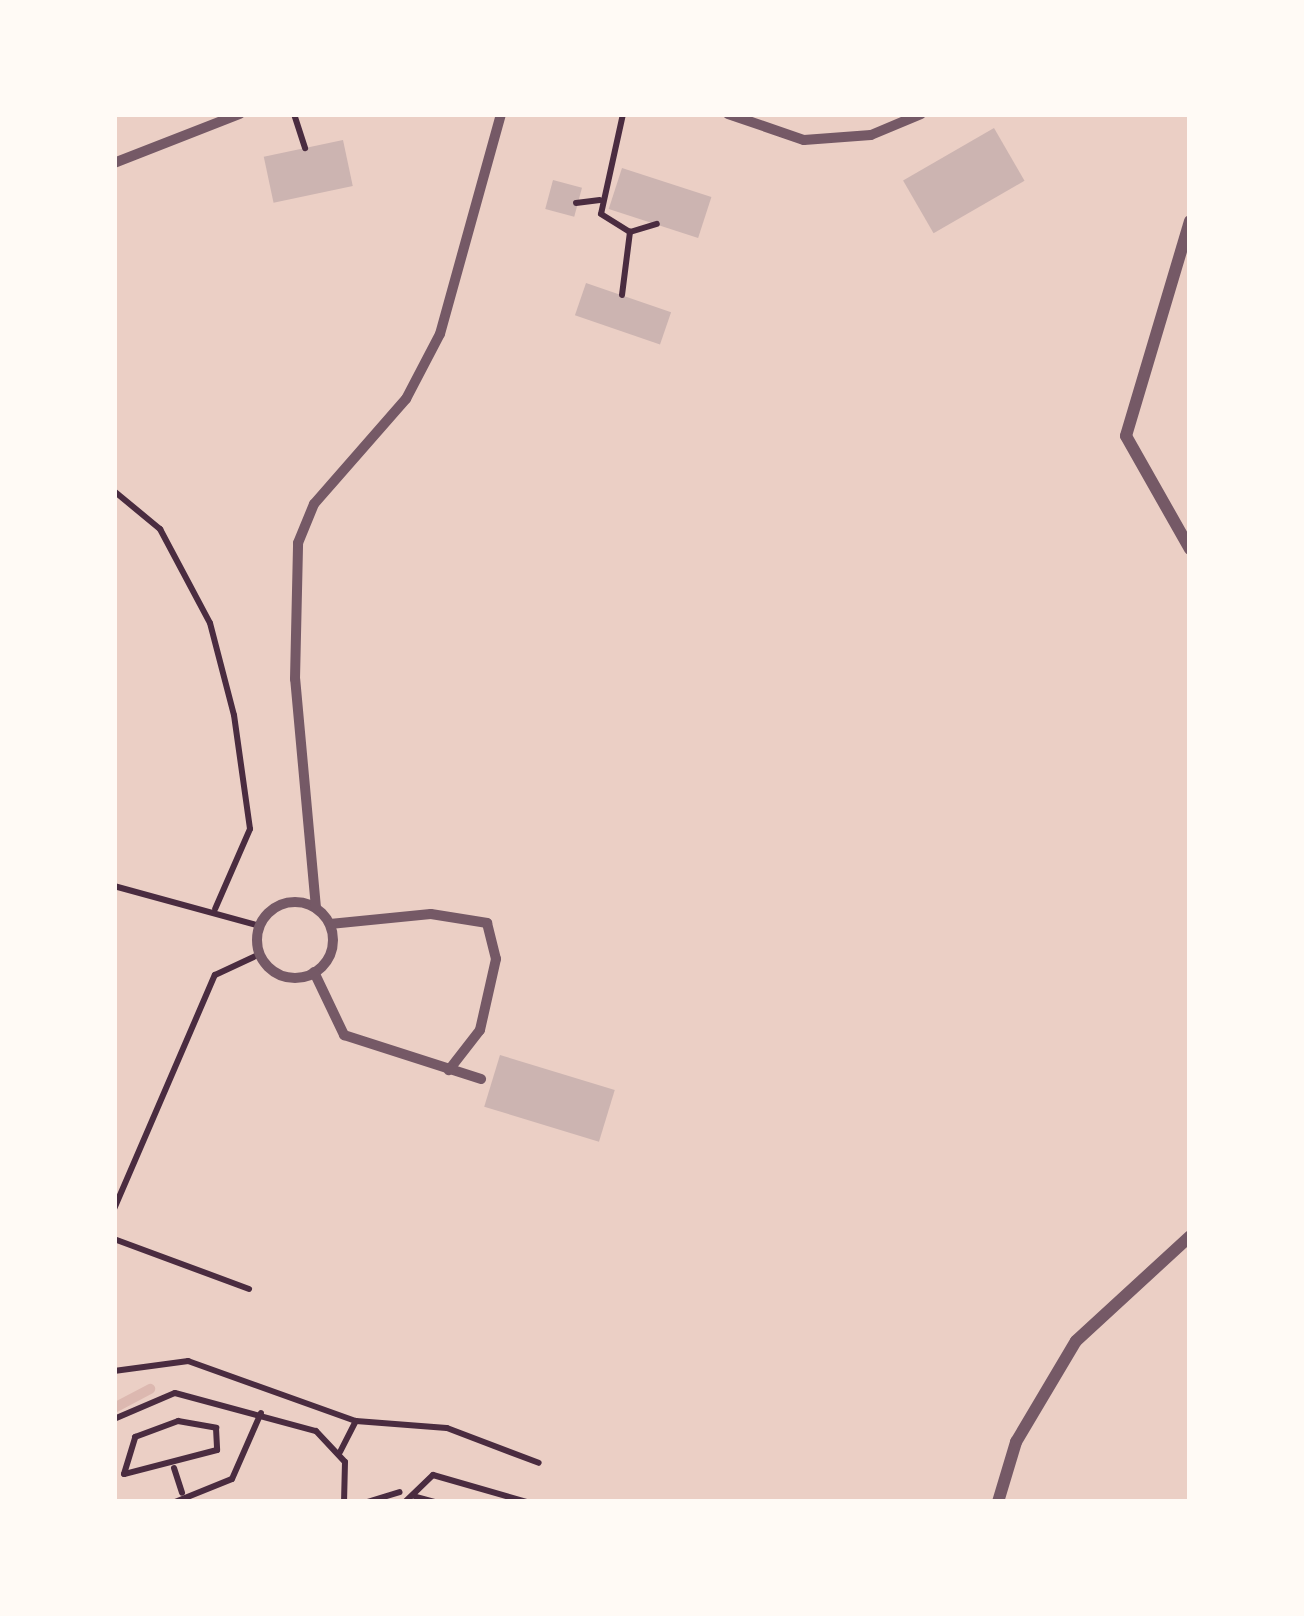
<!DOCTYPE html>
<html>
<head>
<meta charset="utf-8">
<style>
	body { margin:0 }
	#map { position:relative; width:1304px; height:1616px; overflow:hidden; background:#f7e1d7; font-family:"Fira Sans",sans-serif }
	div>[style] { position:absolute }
	.green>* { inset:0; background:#ebcfc5; transform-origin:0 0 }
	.stream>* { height:10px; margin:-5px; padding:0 5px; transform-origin:5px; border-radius:5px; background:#dcb8b0 }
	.building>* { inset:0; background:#ccb4b1; transform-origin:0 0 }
	.path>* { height:6px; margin:-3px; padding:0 3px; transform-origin:3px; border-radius:3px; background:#4a2c40 }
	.pedestrian>* { height:10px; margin:-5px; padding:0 5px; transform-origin:5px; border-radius:5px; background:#755966 }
	.pedestrian>.ring { margin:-5px; padding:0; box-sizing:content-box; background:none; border:10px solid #755966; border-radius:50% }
	.minor>* { height:12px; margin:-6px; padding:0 6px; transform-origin:6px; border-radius:6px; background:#755966 }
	span { translate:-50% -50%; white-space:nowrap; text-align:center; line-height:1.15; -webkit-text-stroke:12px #fffaf5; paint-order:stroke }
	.frame { position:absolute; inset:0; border:117px solid #fffaf5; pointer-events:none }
</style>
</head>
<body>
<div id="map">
	<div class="green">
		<i style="left:114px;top:114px;width:1076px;height:1388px"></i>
	</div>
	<div class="stream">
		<i style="left:114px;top:1408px;width:41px;rotate:-27.8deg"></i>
	</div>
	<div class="building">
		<i style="left:994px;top:128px;width:61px;height:105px;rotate:60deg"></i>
		<i style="left:343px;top:140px;width:47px;height:81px;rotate:78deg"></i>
		<i style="left:622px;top:168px;width:94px;height:43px;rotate:18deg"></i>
		<i style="left:553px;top:180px;width:30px;height:30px;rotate:15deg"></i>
		<i style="left:586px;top:283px;width:90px;height:34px;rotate:19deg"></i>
		<i style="left:500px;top:1055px;width:120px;height:54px;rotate:17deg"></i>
	</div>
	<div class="path">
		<i style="left:294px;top:114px;width:36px;rotate:72deg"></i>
		<i style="left:623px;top:114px;width:102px;rotate:102.4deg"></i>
		<i style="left:601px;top:214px;width:34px;rotate:32deg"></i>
		<i style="left:630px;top:232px;width:28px;rotate:-17deg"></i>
		<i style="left:576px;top:203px;width:24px;rotate:-7deg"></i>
		<i style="left:622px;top:295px;width:64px;rotate:-82.8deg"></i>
		<i style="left:114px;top:491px;width:60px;rotate:39.6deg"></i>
		<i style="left:160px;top:529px;width:106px;rotate:62deg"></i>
		<i style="left:210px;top:623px;width:95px;rotate:75.4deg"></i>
		<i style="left:234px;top:715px;width:115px;rotate:82deg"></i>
		<i style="left:250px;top:829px;width:87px;rotate:113.6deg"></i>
		<i style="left:114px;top:886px;width:151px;rotate:15.3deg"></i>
		<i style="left:114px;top:1209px;width:255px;rotate:-66.7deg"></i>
		<i style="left:215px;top:975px;width:50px;rotate:-25deg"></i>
		<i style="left:114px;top:1239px;width:144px;rotate:20.3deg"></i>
		<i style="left:114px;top:1371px;width:75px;rotate:-7.7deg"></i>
		<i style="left:188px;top:1361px;width:178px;rotate:19.7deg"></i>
		<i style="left:356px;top:1421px;width:91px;rotate:4.4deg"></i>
		<i style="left:447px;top:1428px;width:98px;rotate:20.8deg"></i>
		<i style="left:114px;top:1419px;width:66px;rotate:-23.1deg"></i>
		<i style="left:175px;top:1393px;width:146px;rotate:15.1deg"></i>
		<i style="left:316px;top:1431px;width:42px;rotate:46.9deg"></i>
		<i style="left:345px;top:1462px;width:40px;rotate:91.4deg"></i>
		<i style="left:178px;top:1421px;width:39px;rotate:10deg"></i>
		<i style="left:216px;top:1428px;width:22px;rotate:87deg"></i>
		<i style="left:217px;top:1450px;width:96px;rotate:165.5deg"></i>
		<i style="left:124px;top:1474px;width:39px;rotate:-73deg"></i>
		<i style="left:135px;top:1437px;width:46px;rotate:-20.4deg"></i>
		<i style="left:340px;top:1452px;width:35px;rotate:-63deg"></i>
		<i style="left:174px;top:1468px;width:26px;rotate:72deg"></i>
		<i style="left:416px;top:1497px;width:20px;rotate:15deg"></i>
		<i style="left:175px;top:1502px;width:61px;rotate:-22deg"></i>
		<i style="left:232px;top:1479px;width:72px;rotate:-66.3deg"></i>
		<i style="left:367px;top:1502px;width:34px;rotate:-17deg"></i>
		<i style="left:405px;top:1502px;width:39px;rotate:-44deg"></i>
		<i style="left:433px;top:1475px;width:98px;rotate:16deg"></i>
	</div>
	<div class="pedestrian">
		<i style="left:728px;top:114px;width:80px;rotate:18.9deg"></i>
		<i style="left:804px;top:140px;width:67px;rotate:-4.3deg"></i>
		<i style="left:871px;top:135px;width:54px;rotate:-22.8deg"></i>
		<i style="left:114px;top:163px;width:135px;rotate:-21.3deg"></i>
		<i class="ring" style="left:257px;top:902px;width:66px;height:66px"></i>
		<i style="left:316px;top:908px;width:230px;rotate:-95.2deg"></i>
		<i style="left:295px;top:679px;width:136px;rotate:-88.7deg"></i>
		<i style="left:298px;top:543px;width:42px;rotate:-67.7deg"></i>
		<i style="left:314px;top:504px;width:140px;rotate:-48.8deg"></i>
		<i style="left:406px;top:399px;width:73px;rotate:-62.4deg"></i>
		<i style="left:440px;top:334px;width:228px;rotate:-74.5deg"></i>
		<i style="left:330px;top:924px;width:101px;rotate:-5.7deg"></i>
		<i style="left:431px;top:914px;width:57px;rotate:9.1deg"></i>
		<i style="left:487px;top:923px;width:37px;rotate:76deg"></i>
		<i style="left:496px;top:959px;width:73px;rotate:102.7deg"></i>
		<i style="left:480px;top:1030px;width:51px;rotate:127.8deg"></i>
		<i style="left:314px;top:972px;width:70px;rotate:64.5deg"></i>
		<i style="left:344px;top:1035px;width:144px;rotate:17.8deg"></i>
	</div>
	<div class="minor">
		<i style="left:1190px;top:221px;width:224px;rotate:106.6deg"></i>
		<i style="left:1126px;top:436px;width:130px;rotate:60.5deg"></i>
		<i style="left:998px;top:1502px;width:63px;rotate:-73.3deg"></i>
		<i style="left:1016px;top:1442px;width:117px;rotate:-59.3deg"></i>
		<i style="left:1076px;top:1341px;width:155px;rotate:-42.6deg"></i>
	</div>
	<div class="frame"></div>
</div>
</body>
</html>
